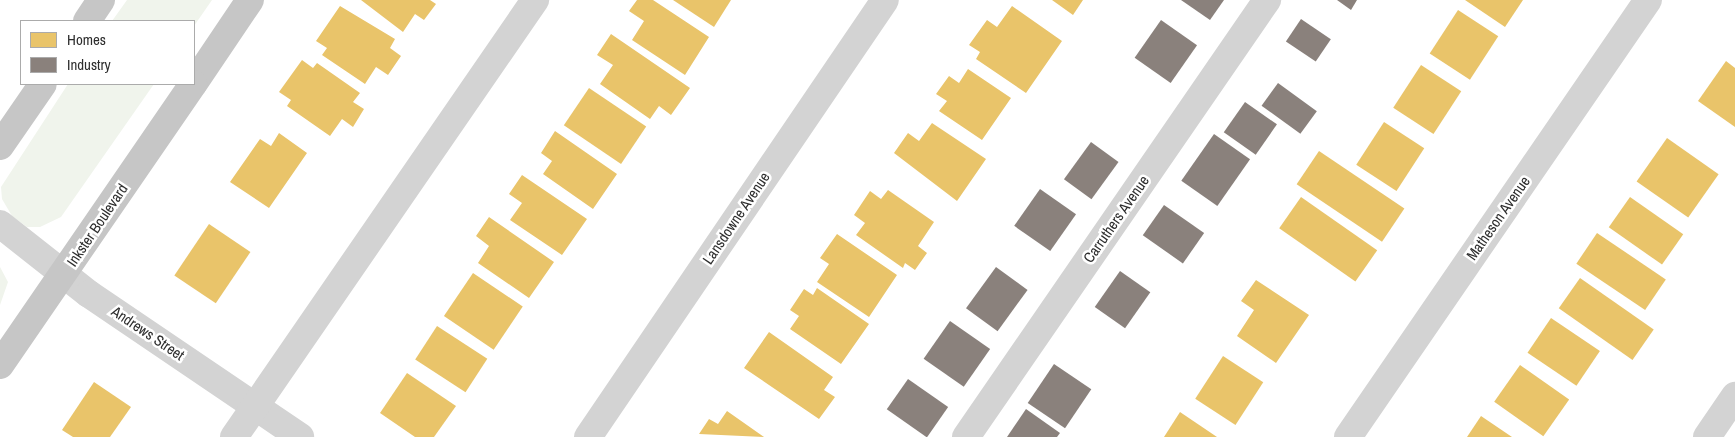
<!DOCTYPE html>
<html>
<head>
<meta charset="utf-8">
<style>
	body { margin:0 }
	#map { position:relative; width:1735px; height:437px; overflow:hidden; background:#fff; font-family:"Archivo Narrow",sans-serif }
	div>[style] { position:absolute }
	.green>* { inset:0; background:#f0f4ec }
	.homes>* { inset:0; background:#e9c46a; transform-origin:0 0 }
	.industry>* { inset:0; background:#8a817c; transform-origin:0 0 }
	.minor>* { height:28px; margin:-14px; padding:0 14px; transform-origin:14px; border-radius:14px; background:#d3d3d3 }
	.major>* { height:28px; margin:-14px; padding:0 14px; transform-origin:14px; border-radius:14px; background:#c6c6c6 }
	span { translate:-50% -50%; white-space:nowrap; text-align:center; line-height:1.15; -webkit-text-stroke:5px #fff; paint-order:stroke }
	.street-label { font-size:15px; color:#2e2e2e }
	.legend { position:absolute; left:20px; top:20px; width:175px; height:65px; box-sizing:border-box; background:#fff; border:1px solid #ababab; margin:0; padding:6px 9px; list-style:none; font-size:15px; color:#2e2e2e }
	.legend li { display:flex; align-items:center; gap:10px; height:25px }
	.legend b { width:25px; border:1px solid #ababab }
</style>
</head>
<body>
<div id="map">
	<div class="green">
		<i style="clip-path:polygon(127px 0,212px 0,194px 26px,194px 21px,112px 21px)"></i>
		<i style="clip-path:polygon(68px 84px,154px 84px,61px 217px,40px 227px,27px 227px,12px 216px,2px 199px,1px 187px)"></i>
		<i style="clip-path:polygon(0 267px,8px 282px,0 305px)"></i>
	</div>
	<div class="homes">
		<i style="clip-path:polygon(361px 0,430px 0,436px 4px,424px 20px,415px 14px,403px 32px)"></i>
		<i style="clip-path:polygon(637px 0,653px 0,709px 37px,685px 75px,632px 40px,644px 21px,629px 11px)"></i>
		<i style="clip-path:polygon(673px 0,731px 0,714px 27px)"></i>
		<i style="clip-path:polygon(1052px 0,1083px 0,1073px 15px)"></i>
		<i style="clip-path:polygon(1465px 0,1523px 0,1505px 27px)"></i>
		<i style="clip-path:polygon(340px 6px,395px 39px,390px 48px,401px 56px,388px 75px,376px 67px,365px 84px,322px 55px,327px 48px,316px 41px)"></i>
		<i style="clip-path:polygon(1012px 6px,1062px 41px,1026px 93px,976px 59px,980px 52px,969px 45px,987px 20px,997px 27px)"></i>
		<i style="left:1458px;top:10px;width:48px;height:52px;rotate:33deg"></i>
		<i style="clip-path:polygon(611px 34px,690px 88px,671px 115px,659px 106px,650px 119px,600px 84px,613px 65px,597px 55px)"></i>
		<i style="clip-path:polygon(302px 60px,313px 68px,317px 63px,360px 93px,353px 102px,364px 109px,353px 127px,342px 119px,330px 136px,287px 106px,291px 100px,279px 92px)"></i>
		<i style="clip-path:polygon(1726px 61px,1735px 68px,1735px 127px,1698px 101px)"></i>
		<i style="left:1421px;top:65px;width:48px;height:51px;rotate:33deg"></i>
		<i style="clip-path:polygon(968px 69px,1011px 98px,982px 140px,939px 111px,947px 101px,936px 94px,949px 76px,959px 83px)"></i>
		<i style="left:589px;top:88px;width:69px;height:45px;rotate:34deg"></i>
		<i style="left:1384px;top:122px;width:48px;height:51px;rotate:33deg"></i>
		<i style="clip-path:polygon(932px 123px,986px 159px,957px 201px,894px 153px,908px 133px,919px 141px)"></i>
		<i style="clip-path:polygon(555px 131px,617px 174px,593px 209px,543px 174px,552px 161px,541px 153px)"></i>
		<i style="clip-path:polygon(279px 133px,307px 153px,269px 208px,230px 182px,260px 139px,271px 146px)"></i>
		<i style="left:1667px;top:138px;width:63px;height:53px;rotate:35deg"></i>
		<i style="left:1319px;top:151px;width:103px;height:40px;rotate:34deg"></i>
		<i style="clip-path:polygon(522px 175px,587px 219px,562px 255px,510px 220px,522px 203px,509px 194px)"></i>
		<i style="clip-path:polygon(888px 190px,934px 222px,918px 246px,927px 253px,915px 270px,905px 263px,903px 268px,856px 235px,865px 223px,854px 215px,870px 191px,881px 199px)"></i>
		<i style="left:1301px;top:197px;width:93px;height:38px;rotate:35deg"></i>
		<i style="left:1630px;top:197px;width:65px;height:37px;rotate:35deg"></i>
		<i style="clip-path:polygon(489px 217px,554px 262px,529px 298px,478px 263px,489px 246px,476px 236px)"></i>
		<i style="left:209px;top:224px;width:50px;height:62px;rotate:34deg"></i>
		<i style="left:1597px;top:233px;width:83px;height:37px;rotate:34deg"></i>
		<i style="clip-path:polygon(837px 234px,897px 275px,869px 317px,817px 282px,829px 264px,820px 258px)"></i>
		<i style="left:473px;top:273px;width:60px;height:52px;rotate:34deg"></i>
		<i style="left:1580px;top:278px;width:90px;height:37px;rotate:35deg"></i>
		<i style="clip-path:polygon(1256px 280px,1309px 315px,1276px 363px,1237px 336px,1254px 310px,1241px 301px)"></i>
		<i style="clip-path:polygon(817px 288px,869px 324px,841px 364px,790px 329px,799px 316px,790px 310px,804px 289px,813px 295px)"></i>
		<i style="left:1551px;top:318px;width:59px;height:42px;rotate:34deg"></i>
		<i style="left:437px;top:326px;width:60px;height:40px;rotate:33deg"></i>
		<i style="clip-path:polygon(769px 332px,833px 377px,824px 390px,835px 397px,819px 419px,744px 368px)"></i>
		<i style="left:1223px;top:356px;width:48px;height:51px;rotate:33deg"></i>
		<i style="left:1520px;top:365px;width:60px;height:45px;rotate:35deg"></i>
		<i style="clip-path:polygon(407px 373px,456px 406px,434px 437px,415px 437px,380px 413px)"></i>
		<i style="clip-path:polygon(94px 382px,131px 407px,110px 437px,73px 437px,62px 430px)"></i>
		<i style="clip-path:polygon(727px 411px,764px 437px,699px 434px,709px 419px,718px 424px)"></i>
		<i style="clip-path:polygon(1180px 412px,1217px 437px,1164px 437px)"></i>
		<i style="clip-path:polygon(1481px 416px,1512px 437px,1467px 437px)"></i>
	</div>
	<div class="industry">
		<i style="clip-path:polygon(1181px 0,1224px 0,1210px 20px)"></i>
		<i style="clip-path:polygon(1337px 0,1357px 0,1351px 10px)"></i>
		<i style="left:1301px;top:19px;width:36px;height:27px;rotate:34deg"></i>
		<i style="left:1161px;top:20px;width:44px;height:46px;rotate:35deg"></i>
		<i style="left:1278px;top:83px;width:48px;height:28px;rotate:36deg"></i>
		<i style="left:1245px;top:102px;width:39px;height:37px;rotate:35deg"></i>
		<i style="left:1214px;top:134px;width:44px;height:57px;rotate:35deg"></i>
		<i style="left:1091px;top:142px;width:34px;height:46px;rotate:36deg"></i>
		<i style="left:1040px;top:189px;width:44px;height:45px;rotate:35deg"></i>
		<i style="left:1164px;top:205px;width:49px;height:37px;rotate:35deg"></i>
		<i style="left:996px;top:267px;width:39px;height:51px;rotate:36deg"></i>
		<i style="left:1120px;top:271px;width:37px;height:44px;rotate:35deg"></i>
		<i style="left:950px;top:321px;width:49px;height:46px;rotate:35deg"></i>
		<i style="left:1054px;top:364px;width:45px;height:47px;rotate:34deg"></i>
		<i style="left:908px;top:379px;width:49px;height:37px;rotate:35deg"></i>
		<i style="clip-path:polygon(1026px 409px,1060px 433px,1057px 437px,1007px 437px)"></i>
	</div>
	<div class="minor">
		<i style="left:0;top:224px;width:113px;rotate:38.2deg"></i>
		<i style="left:89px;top:294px;width:255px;rotate:34.1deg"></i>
		<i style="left:234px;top:437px;width:531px;rotate:-55.44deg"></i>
		<i style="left:588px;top:437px;width:528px;rotate:-55.8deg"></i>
		<i style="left:966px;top:437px;width:531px;rotate:-55.44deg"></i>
		<i style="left:1348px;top:437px;width:530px;rotate:-55.53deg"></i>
		<i style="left:1707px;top:437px;width:50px;rotate:-55.7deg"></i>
	</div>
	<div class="major">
		<i style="left:87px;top:21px;width:25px;rotate:-56deg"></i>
		<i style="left:194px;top:83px;width:100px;rotate:-56deg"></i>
		<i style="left:0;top:146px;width:75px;rotate:-55.3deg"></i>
		<i style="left:0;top:365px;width:341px;rotate:-55.5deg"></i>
	</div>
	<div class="street-label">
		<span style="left:736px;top:218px;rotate:-56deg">Lansdowne Avenue</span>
		<span style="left:1498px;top:218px;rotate:-55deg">Matheson Avenue</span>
		<span style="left:1116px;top:219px;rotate:-55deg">Carruthers Avenue</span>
		<span style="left:97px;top:225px;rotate:-56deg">Inkster Boulevard</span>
		<span style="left:148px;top:333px;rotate:34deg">Andrews Street</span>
	</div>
	<ul class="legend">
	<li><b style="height:14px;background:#e9c46a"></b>Homes</li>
	<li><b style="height:14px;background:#8a817c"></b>Industry</li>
	</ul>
</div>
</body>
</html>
